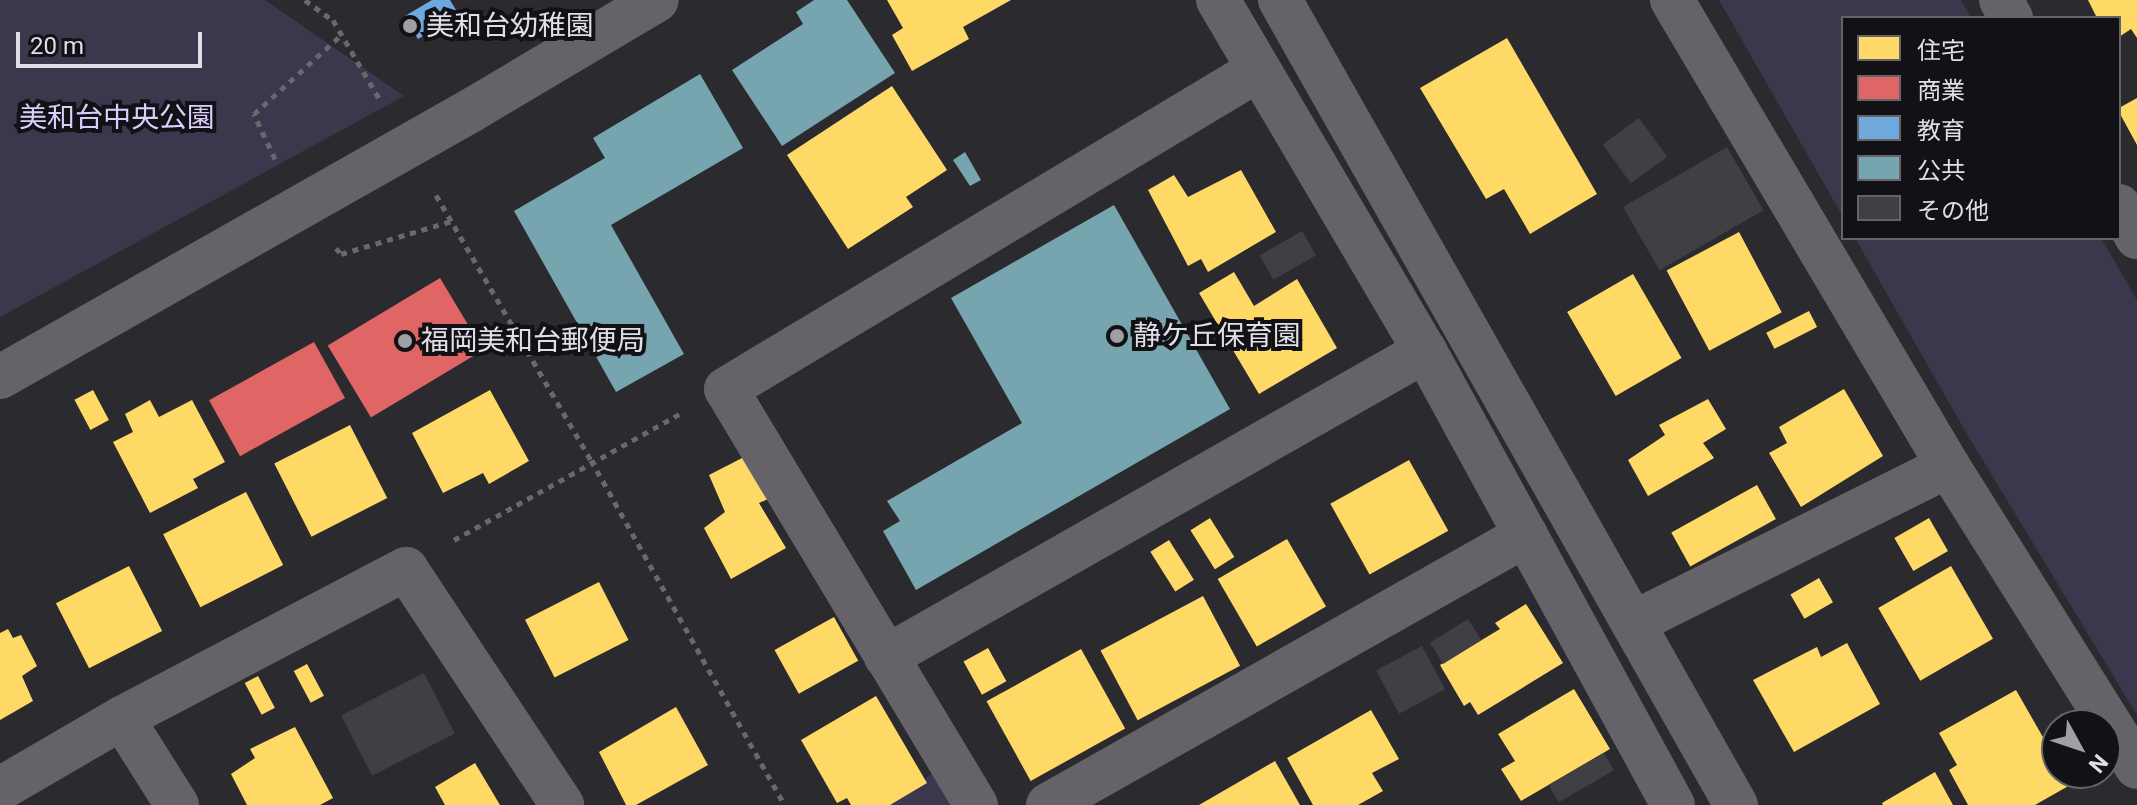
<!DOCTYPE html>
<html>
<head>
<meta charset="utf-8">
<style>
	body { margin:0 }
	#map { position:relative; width:2137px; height:805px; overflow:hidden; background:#2b2a2f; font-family:Roboto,"Noto Sans JP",sans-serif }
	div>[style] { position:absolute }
	.green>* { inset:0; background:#3d374e }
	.homes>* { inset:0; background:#ffd966; transform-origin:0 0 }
	.shops>* { inset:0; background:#e06666; transform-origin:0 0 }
	.schools>* { inset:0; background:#6fa8dc }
	.public>* { inset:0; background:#76a5af }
	.building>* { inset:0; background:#403f44; transform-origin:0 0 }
	.path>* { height:5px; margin-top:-2.5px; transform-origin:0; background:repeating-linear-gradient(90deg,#69686d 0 6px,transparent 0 12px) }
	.minor>* { height:44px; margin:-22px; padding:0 22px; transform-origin:22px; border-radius:22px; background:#656369 }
	.tertiary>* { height:44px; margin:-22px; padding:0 22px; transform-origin:22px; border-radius:22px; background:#656369 }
	.dots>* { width:22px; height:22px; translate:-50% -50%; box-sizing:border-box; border:4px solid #121116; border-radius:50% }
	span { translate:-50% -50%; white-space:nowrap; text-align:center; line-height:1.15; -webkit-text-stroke:8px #121116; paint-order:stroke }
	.poi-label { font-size:28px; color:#e0dee6 }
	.left { translate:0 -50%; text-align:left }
	.park-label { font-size:28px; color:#dacefd }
	.legend { position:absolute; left:1841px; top:16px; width:280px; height:224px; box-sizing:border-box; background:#121116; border:2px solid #646369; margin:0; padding:10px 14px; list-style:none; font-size:24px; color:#e0dee6 }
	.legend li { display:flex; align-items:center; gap:16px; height:40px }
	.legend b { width:40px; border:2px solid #646369 }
	.north { position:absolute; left:2041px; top:709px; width:80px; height:80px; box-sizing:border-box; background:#121116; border:2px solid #646369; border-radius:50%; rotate:130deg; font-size:22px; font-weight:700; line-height:32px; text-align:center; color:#e0dee6 }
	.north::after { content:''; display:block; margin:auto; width:28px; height:36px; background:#a19fa6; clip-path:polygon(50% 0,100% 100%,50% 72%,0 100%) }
	.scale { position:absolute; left:16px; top:32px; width:186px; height:36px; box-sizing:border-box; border:4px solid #e0dee6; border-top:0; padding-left:10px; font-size:24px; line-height:28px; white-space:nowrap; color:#e0dee6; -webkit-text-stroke:6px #121116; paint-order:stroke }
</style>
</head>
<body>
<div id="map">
	<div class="green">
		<i style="clip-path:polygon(0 0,265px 0,404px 96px,0 317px)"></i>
		<i style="clip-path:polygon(1719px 0,1961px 0,1971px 18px,1843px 18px,1843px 217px)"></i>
		<i style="clip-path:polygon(1855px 238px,2101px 238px,2137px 300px,2137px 715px,1964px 429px)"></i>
		<i style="clip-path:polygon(964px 753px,996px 805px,885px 805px)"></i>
	</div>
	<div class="homes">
		<i style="clip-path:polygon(887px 0,1011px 0,963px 27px,969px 39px,912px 71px,892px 35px,903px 28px)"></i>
		<i style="clip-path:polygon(2088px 0,2137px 0,2137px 38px,2131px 29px,2119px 37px,2119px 18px,2097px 18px)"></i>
		<i style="clip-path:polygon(1507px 38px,1597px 194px,1530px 234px,1504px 189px,1486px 199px,1420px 88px)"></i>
		<i style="clip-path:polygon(892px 86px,947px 170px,906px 197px,913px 207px,848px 249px,787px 155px)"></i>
		<i style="clip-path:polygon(2137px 98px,2137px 145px,2119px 112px,2119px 108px)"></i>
		<i style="clip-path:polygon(1241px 170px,1276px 232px,1208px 272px,1201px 259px,1188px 266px,1148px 190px,1174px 175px,1188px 197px)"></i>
		<i style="left:1739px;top:232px;width:91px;height:82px;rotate:62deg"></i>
		<i style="clip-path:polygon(1234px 272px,1254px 306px,1297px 279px,1337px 348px,1259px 394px,1199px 293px)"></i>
		<i style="left:1633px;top:274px;width:97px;height:76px;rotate:60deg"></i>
		<i style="left:1809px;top:311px;width:18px;height:48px;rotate:63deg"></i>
		<i style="clip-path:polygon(1844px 389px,1883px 456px,1801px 507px,1769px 453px,1787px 443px,1779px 427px)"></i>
		<i style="left:93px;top:390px;width:34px;height:21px;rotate:62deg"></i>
		<i style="clip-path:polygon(490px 390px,529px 461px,489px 484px,483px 473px,443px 493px,412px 433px)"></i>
		<i style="clip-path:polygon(1708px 399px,1726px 429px,1703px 443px,1714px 458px,1648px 496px,1628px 460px,1665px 435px,1659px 425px)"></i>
		<i style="clip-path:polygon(150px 400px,159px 417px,192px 400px,225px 462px,193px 479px,198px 488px,150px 513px,113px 442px,133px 432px,125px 414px)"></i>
		<i style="left:350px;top:425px;width:82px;height:85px;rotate:63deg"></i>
		<i style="clip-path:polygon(744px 457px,768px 499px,759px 503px,786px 548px,731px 579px,704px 528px,725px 512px,709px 475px)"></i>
		<i style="left:1409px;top:460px;width:81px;height:90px;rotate:61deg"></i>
		<i style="left:1757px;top:485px;width:39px;height:98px;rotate:61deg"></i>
		<i style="left:246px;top:492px;width:82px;height:93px;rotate:63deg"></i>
		<i style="left:1210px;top:518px;width:46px;height:23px;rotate:58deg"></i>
		<i style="left:1929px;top:518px;width:38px;height:40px;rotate:60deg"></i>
		<i style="left:1287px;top:539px;width:78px;height:80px;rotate:60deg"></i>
		<i style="left:1169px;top:540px;width:47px;height:22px;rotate:58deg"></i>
		<i style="left:129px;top:566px;width:73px;height:82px;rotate:63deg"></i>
		<i style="left:1951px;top:566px;width:84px;height:84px;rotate:60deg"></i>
		<i style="left:1819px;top:578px;width:28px;height:33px;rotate:60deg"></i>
		<i style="left:599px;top:582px;width:65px;height:83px;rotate:63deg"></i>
		<i style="left:1203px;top:596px;width:79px;height:116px;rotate:62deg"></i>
		<i style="clip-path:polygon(1526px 604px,1563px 663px,1478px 715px,1470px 702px,1464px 706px,1440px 665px,1500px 629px,1495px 623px)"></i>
		<i style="left:834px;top:617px;width:50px;height:68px;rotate:61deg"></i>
		<i style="clip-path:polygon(8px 629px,13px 638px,21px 635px,37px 666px,22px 676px,33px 701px,0 720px,0 633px)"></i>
		<i style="clip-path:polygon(1847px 643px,1880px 704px,1794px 752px,1753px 680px,1817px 647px,1821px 657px)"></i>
		<i style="left:988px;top:648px;width:38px;height:28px;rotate:61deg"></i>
		<i style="left:1081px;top:649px;width:91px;height:108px;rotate:61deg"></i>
		<i style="left:307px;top:664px;width:36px;height:15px;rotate:62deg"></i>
		<i style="left:258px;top:676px;width:36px;height:15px;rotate:62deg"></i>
		<i style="clip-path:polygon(1574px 689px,1610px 749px,1521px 801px,1501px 769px,1515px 761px,1498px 734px)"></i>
		<i style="clip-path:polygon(2016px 690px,2044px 739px,2057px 732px,2057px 773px,2086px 776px,2035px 805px,1968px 805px,1949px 770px,1957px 765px,1939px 733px)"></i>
		<i style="clip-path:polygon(876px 696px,927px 783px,890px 805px,851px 805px,847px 798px,837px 803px,801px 740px)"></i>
		<i style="clip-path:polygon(676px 707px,708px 765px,636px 805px,626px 805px,599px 752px)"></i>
		<i style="clip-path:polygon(1371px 710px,1399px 759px,1372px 773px,1383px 791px,1358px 805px,1313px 805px,1287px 758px)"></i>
		<i style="clip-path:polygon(295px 727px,333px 798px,320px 805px,247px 805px,231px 774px,255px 758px,250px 749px)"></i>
		<i style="clip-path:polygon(1275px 761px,1300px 805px,1199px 805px)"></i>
		<i style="clip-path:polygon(475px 763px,500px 805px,445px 805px,435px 787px)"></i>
		<i style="clip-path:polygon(1935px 772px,1953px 805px,1883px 805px,1882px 803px)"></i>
	</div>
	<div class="shops">
		<i style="left:440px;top:278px;width:84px;height:131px;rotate:59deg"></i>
		<i style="left:314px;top:342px;width:64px;height:120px;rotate:61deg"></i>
	</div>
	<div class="schools">
		<i style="clip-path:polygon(432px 0,450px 0,459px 15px,418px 39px,405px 16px)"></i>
	</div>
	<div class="public">
		<i style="clip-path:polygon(814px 0,847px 0,895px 73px,782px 146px,732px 70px,803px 24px,796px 12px)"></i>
		<i style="clip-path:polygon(700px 74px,743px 148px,611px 225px,684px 354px,616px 392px,514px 211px,605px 158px,593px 138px)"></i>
		<i style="clip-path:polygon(965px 152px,981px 180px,970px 186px,953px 160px)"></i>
		<i style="clip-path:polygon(1114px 205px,1230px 409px,916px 590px,883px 531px,900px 521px,887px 501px,1022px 423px,951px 298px)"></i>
	</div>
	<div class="building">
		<i style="left:1639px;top:118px;width:48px;height:45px;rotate:54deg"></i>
		<i style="left:1727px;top:147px;width:73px;height:120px;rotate:60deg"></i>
		<i style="left:1302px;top:231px;width:28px;height:49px;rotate:60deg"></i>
		<i style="left:1468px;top:619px;width:25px;height:45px;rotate:58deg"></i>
		<i style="left:1422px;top:646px;width:49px;height:52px;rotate:62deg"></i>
		<i style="left:424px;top:673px;width:68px;height:93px;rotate:63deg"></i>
		<i style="left:1604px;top:753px;width:20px;height:64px;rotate:60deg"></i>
	</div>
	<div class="path">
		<i style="left:305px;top:0;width:34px;rotate:36deg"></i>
		<i style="left:333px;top:20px;width:93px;rotate:59.6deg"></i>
		<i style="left:275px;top:159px;width:50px;rotate:-115deg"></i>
		<i style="left:254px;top:114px;width:118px;rotate:-42.2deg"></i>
		<i style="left:436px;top:195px;width:307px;rotate:59.7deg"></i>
		<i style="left:591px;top:460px;width:396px;rotate:60.7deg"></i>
		<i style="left:336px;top:248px;width:8px;rotate:50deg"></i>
		<i style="left:341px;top:254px;width:116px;rotate:-16.6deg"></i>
		<i style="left:454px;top:540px;width:258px;rotate:-29.2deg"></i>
	</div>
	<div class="minor">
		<i style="left:1218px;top:0;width:407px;rotate:59.5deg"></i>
		<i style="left:1425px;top:351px;width:517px;rotate:61.35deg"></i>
		<i style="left:1280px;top:0;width:925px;rotate:60.47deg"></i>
		<i style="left:1672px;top:0;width:542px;rotate:59.36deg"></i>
		<i style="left:1948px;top:466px;width:355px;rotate:57.9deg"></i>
		<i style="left:2001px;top:0;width:21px;rotate:61deg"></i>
		<i style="left:2119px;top:206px;width:36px;rotate:60deg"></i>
		<i style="left:1633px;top:623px;width:352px;rotate:-26.5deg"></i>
		<i style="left:886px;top:657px;width:620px;rotate:-29.58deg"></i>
		<i style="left:122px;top:718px;width:103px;rotate:57.7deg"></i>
		<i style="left:0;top:789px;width:141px;rotate:-30.2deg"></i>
		<i style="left:122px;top:718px;width:321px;rotate:-27.7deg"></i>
		<i style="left:406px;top:569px;width:283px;rotate:56.5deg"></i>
		<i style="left:976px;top:805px;width:485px;rotate:-121deg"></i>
		<i style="left:726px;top:389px;width:620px;rotate:-30.95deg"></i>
		<i style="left:1048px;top:805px;width:549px;rotate:-29.46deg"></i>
	</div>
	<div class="tertiary">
		<i style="left:0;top:377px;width:540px;rotate:-29.51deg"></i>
		<i style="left:470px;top:111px;width:217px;rotate:-30.7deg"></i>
	</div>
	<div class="dots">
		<i style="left:410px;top:26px;background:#a19fa6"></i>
		<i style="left:1117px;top:336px;background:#a19fa6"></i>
		<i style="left:405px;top:341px;background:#a19fa6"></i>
	</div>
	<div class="poi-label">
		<span class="left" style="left:426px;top:26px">美和台幼稚園</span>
		<span class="left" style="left:1133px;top:336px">静ケ丘保育園</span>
		<span class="left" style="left:421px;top:341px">福岡美和台郵便局</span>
	</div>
	<div class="park-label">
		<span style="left:117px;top:118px">美和台中央公園</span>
	</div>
	<ul class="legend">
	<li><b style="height:22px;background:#ffd966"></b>住宅</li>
	<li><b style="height:22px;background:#e06666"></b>商業</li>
	<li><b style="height:22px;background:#6fa8dc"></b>教育</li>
	<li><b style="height:22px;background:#76a5af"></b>公共</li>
	<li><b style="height:22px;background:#403f44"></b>その他</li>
	</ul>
	<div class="north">N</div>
	<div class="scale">20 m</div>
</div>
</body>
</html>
